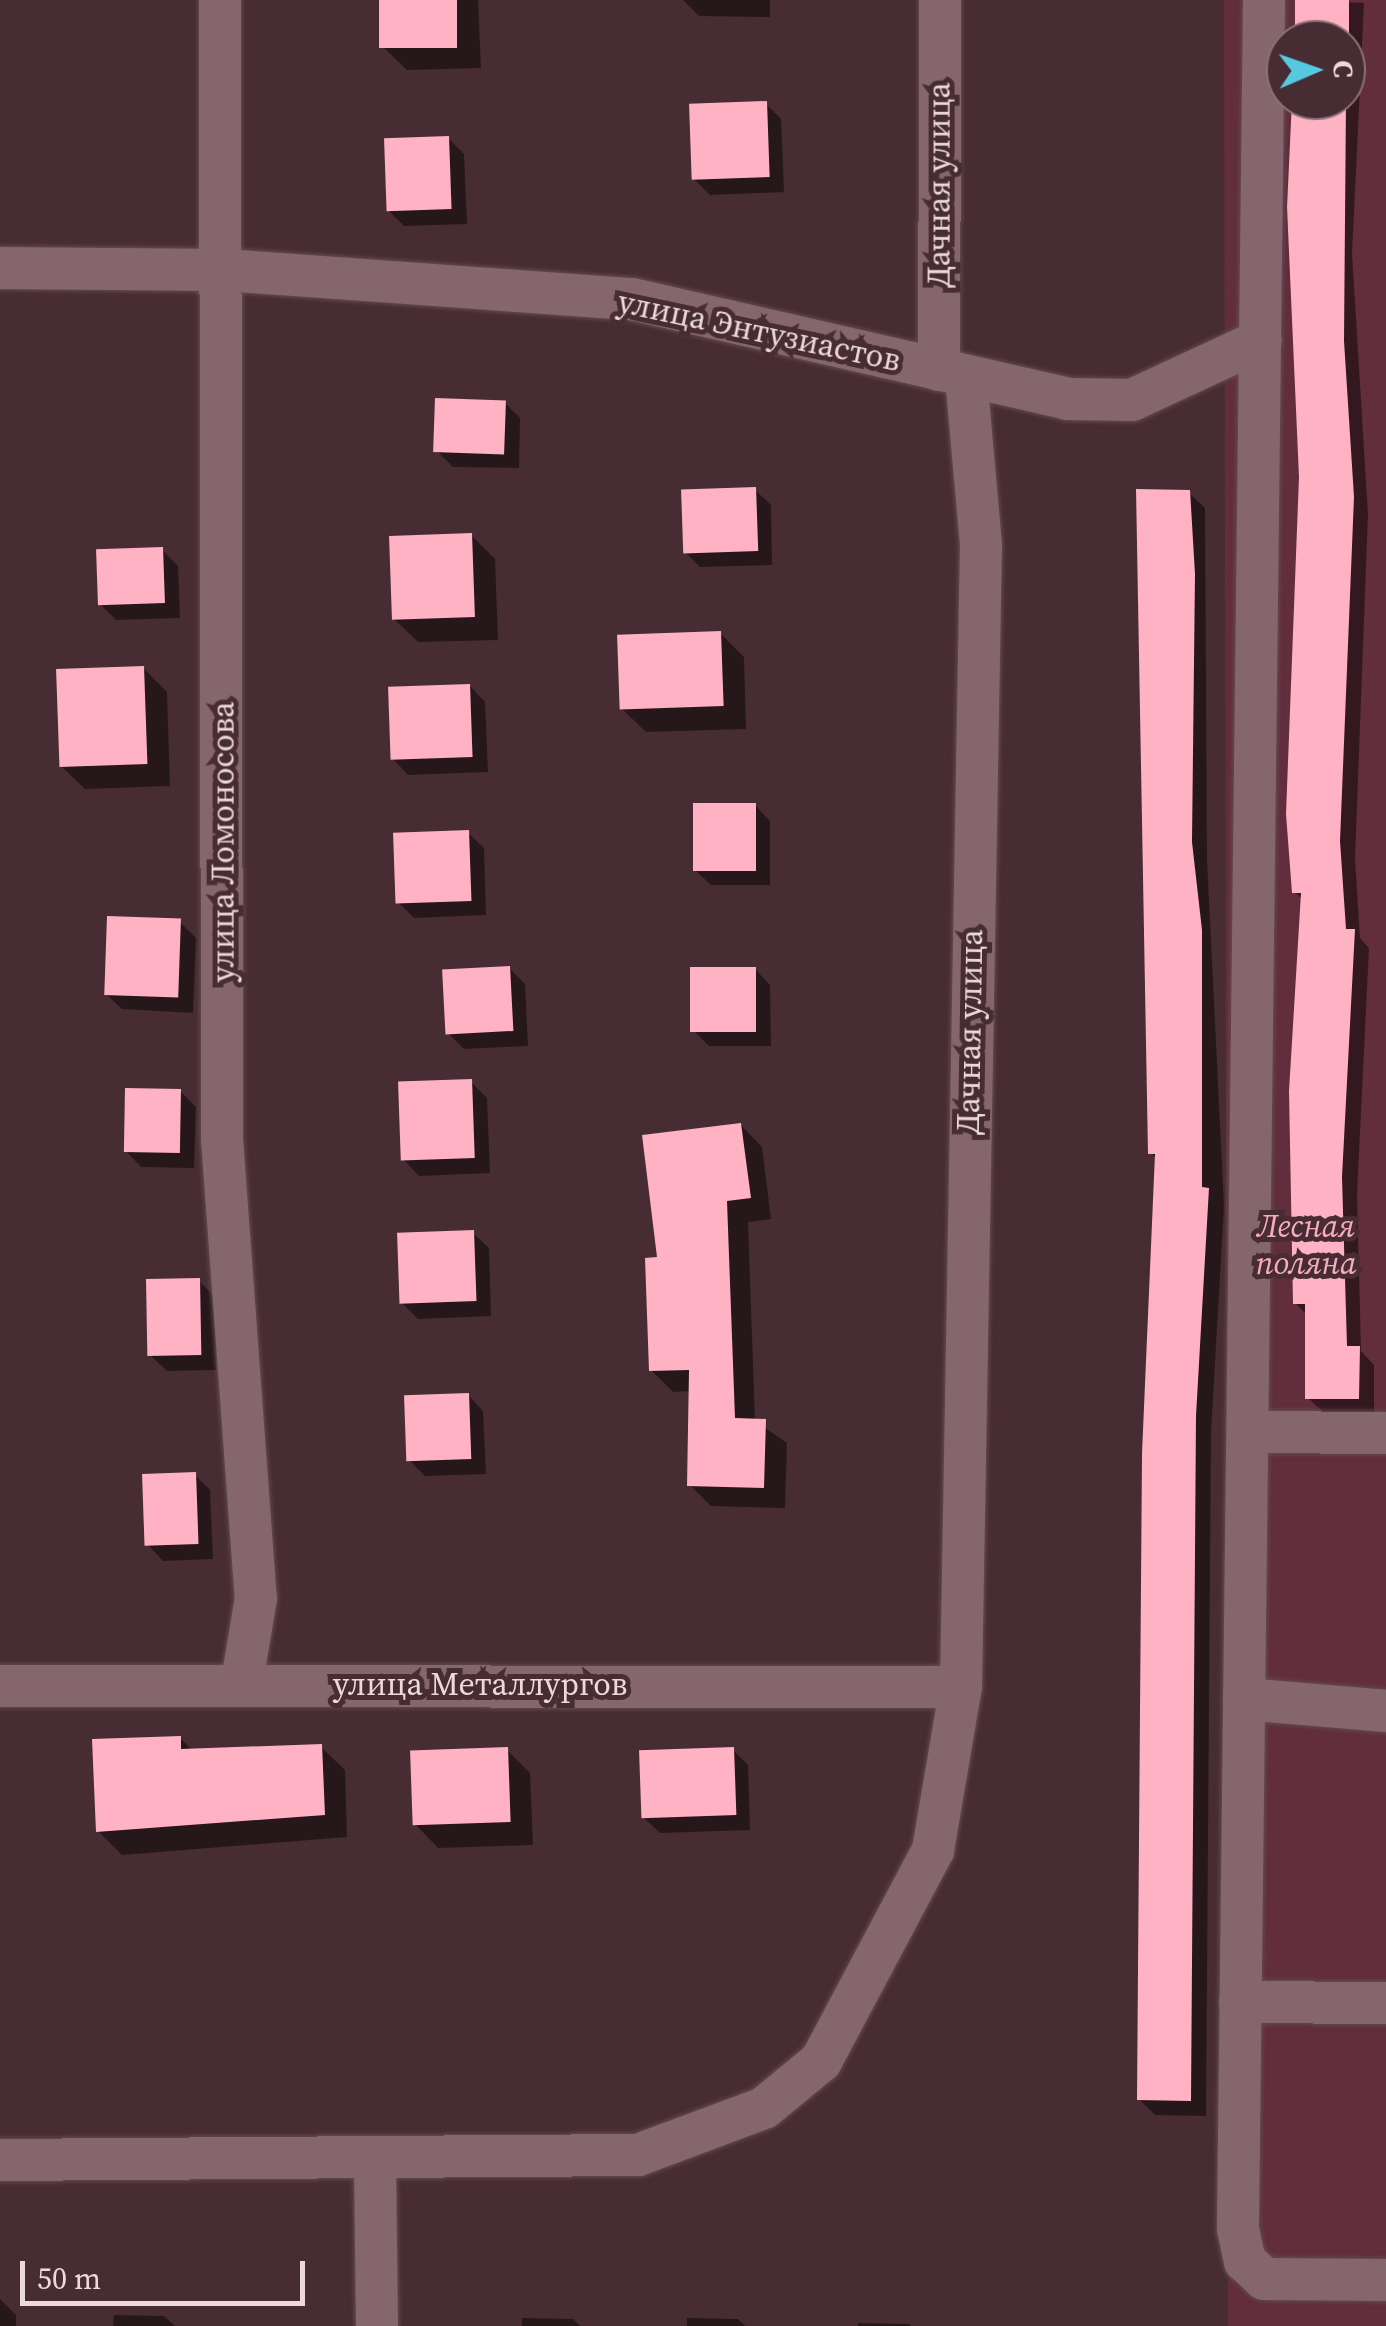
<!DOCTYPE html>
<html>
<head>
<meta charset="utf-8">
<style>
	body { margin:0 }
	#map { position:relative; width:1386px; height:2326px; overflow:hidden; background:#482c33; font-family:"Source Serif 4",serif }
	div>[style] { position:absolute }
	.green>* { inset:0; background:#622d3c }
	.shadow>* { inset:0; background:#0007 }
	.building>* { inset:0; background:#ffb2c4; transform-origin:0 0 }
	.roads { filter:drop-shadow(0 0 2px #624b51) drop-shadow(0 0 2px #624b51) }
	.minor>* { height:42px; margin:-21px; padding:0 21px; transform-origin:21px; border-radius:21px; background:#86666d }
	span { translate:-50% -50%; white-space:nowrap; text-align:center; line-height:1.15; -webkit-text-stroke:10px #482c33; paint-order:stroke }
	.street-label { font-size:32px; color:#ecd9dd }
	.park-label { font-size:32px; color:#f5adbe; font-style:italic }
	.north { position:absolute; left:1266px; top:20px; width:100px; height:100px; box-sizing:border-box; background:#482c33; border:2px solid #8a7177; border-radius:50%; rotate:88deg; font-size:28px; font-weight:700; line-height:40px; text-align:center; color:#ecd9dd }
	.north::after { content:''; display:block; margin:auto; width:35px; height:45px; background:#56c9e1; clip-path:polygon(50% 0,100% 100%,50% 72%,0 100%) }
	.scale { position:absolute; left:20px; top:2261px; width:285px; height:45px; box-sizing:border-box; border:5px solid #ecd9dd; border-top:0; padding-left:12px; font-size:30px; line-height:35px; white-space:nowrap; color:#ecd9dd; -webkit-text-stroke:8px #482c33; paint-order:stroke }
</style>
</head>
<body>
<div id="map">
	<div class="green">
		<i style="clip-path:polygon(evenodd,1224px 0,1386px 0,1386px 2326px,1228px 2326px,1224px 0,1286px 40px,1346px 40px,1346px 100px,1286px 100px,1286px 40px)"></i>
	</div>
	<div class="shadow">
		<i style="clip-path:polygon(381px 0,478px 0,481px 68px,407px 70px,383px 47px)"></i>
		<i style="clip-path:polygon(683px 0,770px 0,770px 17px,699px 16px)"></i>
		<i style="clip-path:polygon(1296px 0,1364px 3px,1352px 254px,1368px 514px,1355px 858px,1360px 938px,1369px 948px,1357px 1194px,1361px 1351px,1374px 1365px,1374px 1414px,1324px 1413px,1308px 1398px,1308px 1316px,1295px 1303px,1303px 900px,1295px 892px,1302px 477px,1293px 100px,1346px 100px,1346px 40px,1295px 40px)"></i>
		<i style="clip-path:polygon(766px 104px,781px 119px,784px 192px,710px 195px,694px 179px)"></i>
		<i style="clip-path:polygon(448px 138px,464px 154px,467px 224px,404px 226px,389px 211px)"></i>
		<i style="clip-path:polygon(504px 402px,520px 418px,519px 468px,453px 467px,437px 451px)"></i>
		<i style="clip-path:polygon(755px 490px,771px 505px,772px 565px,700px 567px,685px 552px)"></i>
		<i style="clip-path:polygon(1189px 493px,1205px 508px,1207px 859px,1224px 1206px,1211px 1433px,1206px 2116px,1155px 2115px,1139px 2099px,1158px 1160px,1151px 1153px)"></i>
		<i style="clip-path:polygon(471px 535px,495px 559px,498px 640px,418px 642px,394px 619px)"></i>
		<i style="clip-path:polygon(162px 550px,178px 566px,180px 618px,116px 620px,100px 604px)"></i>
		<i style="clip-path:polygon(720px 633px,744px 657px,746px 729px,646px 732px,622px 709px)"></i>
		<i style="clip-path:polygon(143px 668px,167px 692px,170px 786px,85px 789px,61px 766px)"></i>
		<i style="clip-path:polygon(470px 686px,485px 702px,488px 772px,408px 775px,393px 759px)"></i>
		<i style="clip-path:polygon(755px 805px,770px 821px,770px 885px,711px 885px,695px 870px)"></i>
		<i style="clip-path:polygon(468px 833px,484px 848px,486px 915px,414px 918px,398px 902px)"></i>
		<i style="clip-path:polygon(180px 922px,196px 938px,193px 1013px,122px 1009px,106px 994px)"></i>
		<i style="clip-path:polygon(509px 968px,525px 984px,528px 1046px,464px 1049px,448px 1033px)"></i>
		<i style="clip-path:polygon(755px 969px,770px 985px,771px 1046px,709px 1046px,693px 1030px)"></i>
		<i style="clip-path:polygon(471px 1082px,487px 1098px,490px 1173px,419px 1176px,404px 1160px)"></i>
		<i style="clip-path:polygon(180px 1091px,196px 1107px,194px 1168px,141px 1167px,126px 1151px)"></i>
		<i style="clip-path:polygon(741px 1125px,762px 1147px,771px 1219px,748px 1222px,755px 1421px,787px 1443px,785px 1508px,711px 1506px,690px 1485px,692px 1391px,673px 1392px,651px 1370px,660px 1260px)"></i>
		<i style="clip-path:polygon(473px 1233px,489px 1248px,491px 1316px,418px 1319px,402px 1303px)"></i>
		<i style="clip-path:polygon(199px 1281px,214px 1296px,216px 1370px,167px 1371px,151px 1356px)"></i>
		<i style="clip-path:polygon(468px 1395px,483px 1411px,486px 1474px,425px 1476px,409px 1460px)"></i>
		<i style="clip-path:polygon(195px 1475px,210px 1490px,213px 1559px,163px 1561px,148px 1545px)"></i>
		<i style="clip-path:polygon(180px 1738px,193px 1751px,321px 1747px,345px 1770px,347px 1837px,122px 1855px,98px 1831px)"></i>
		<i style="clip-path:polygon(507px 1750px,530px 1773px,533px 1845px,438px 1848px,415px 1824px)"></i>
		<i style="clip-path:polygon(733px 1750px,748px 1765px,750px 1830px,660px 1833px,644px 1818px)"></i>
		<i style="clip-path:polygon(0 2299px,16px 2315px,16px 2326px,0 2326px)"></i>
		<i style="clip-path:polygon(114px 2315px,164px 2316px,175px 2326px,113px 2326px)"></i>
		<i style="clip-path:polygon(522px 2318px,573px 2319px,580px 2326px,522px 2326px)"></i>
		<i style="clip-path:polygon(687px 2318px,738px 2319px,745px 2326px,687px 2326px)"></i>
		<i style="clip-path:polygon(858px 2323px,909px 2324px,911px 2326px,858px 2326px)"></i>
	</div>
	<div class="building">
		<i style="left:379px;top:0;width:78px;height:48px"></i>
		<i style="left:1295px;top:0;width:54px;height:37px"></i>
		<i style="clip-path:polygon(1292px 100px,1346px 100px,1344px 341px,1354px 497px,1340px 841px,1346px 929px,1355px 929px,1342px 1177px,1347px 1346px,1360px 1346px,1359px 1399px,1305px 1399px,1305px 1304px,1293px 1304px,1289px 1091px,1301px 893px,1292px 893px,1286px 814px,1299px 477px,1287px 207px)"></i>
		<i style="left:767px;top:101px;width:76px;height:78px;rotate:88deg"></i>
		<i style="left:449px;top:136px;width:73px;height:65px;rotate:88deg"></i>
		<i style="left:435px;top:398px;width:71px;height:54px;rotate:2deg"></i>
		<i style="left:756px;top:487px;width:64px;height:75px;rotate:88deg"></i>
		<i style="clip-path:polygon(1136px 489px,1190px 490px,1195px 574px,1192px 842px,1202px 930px,1202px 1187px,1209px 1188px,1196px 1416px,1191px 2101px,1137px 2100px,1142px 1453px,1155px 1154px,1148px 1154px)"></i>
		<i style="left:472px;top:533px;width:84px;height:83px;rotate:88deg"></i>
		<i style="left:163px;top:547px;width:56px;height:67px;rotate:88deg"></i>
		<i style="left:721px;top:631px;width:75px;height:104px;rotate:88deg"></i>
		<i style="left:144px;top:666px;width:98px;height:88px;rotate:88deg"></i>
		<i style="left:470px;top:684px;width:73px;height:82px;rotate:88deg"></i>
		<i style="left:693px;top:803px;width:63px;height:68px"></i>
		<i style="left:469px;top:830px;width:71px;height:76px;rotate:88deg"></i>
		<i style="left:107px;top:916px;width:74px;height:79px;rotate:2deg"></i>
		<i style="left:510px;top:966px;width:65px;height:68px;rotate:87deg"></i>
		<i style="left:690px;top:967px;width:66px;height:65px"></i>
		<i style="left:472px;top:1079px;width:79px;height:74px;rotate:88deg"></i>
		<i style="left:125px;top:1088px;width:56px;height:64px;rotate:1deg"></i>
		<i style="clip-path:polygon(741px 1123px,751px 1198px,727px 1201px,735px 1418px,766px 1419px,764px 1488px,687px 1486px,689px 1370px,649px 1371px,645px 1258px,657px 1257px,642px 1135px)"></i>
		<i style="left:474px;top:1230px;width:71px;height:77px;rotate:88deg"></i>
		<i style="left:200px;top:1278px;width:77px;height:54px;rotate:89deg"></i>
		<i style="left:469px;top:1393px;width:66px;height:65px;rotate:88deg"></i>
		<i style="left:196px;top:1472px;width:72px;height:54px;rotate:88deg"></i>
		<i style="clip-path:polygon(181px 1736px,181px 1749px,322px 1744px,325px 1815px,96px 1832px,92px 1739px)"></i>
		<i style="left:508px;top:1747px;width:75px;height:98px;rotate:88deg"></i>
		<i style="left:734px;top:1747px;width:68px;height:95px;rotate:88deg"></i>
	</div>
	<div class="roads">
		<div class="minor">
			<i style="left:220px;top:0;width:1139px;rotate:89.9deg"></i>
			<i style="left:222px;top:1139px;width:460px;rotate:85.8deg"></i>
			<i style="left:256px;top:1598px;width:85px;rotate:99.5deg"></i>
			<i style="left:1264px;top:0;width:2229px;rotate:90.67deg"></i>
			<i style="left:1238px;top:2229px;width:33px;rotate:78deg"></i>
			<i style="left:1245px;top:2261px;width:26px;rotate:43deg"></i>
			<i style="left:1264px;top:2279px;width:122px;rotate:0.5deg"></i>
			<i style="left:0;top:268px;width:224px;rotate:0.5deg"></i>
			<i style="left:224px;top:270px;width:409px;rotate:4.1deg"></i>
			<i style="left:632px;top:299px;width:446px;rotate:12.9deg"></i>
			<i style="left:1067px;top:399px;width:65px;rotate:0.9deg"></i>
			<i style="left:1132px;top:400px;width:142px;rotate:-24.9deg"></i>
			<i style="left:939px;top:370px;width:370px;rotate:-89.8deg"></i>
			<i style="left:1248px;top:1432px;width:138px;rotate:0.4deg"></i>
			<i style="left:0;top:1686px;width:961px;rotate:0.06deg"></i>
			<i style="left:1244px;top:1699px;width:143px;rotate:4.8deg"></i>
			<i style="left:1240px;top:2002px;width:146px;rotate:0.4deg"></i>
			<i style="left:0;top:2160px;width:638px;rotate:-0.45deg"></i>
			<i style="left:638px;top:2155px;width:134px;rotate:-20.5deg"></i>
			<i style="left:764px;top:2108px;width:74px;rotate:-39.5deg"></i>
			<i style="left:821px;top:2061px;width:239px;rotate:-62deg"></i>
			<i style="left:933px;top:1850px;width:165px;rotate:-80.3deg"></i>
			<i style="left:961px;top:1687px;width:1142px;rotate:-89deg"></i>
			<i style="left:981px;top:545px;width:169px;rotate:-95.1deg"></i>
			<i style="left:375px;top:2163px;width:163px;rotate:89.3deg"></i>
		</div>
	</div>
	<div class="street-label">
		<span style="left:939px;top:185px;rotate:-90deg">Дачная улица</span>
		<span style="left:759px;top:331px;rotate:12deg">улица Энтузиастов</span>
		<span style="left:223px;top:842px;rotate:-90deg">улица Ломоносова</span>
		<span style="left:970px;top:1032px;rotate:-89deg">Дачная улица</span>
		<span style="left:480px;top:1684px">улица Металлургов</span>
	</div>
	<div class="park-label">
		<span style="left:1306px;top:1245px">Лесная<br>поляна</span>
	</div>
	<div class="north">С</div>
	<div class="scale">50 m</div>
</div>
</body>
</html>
